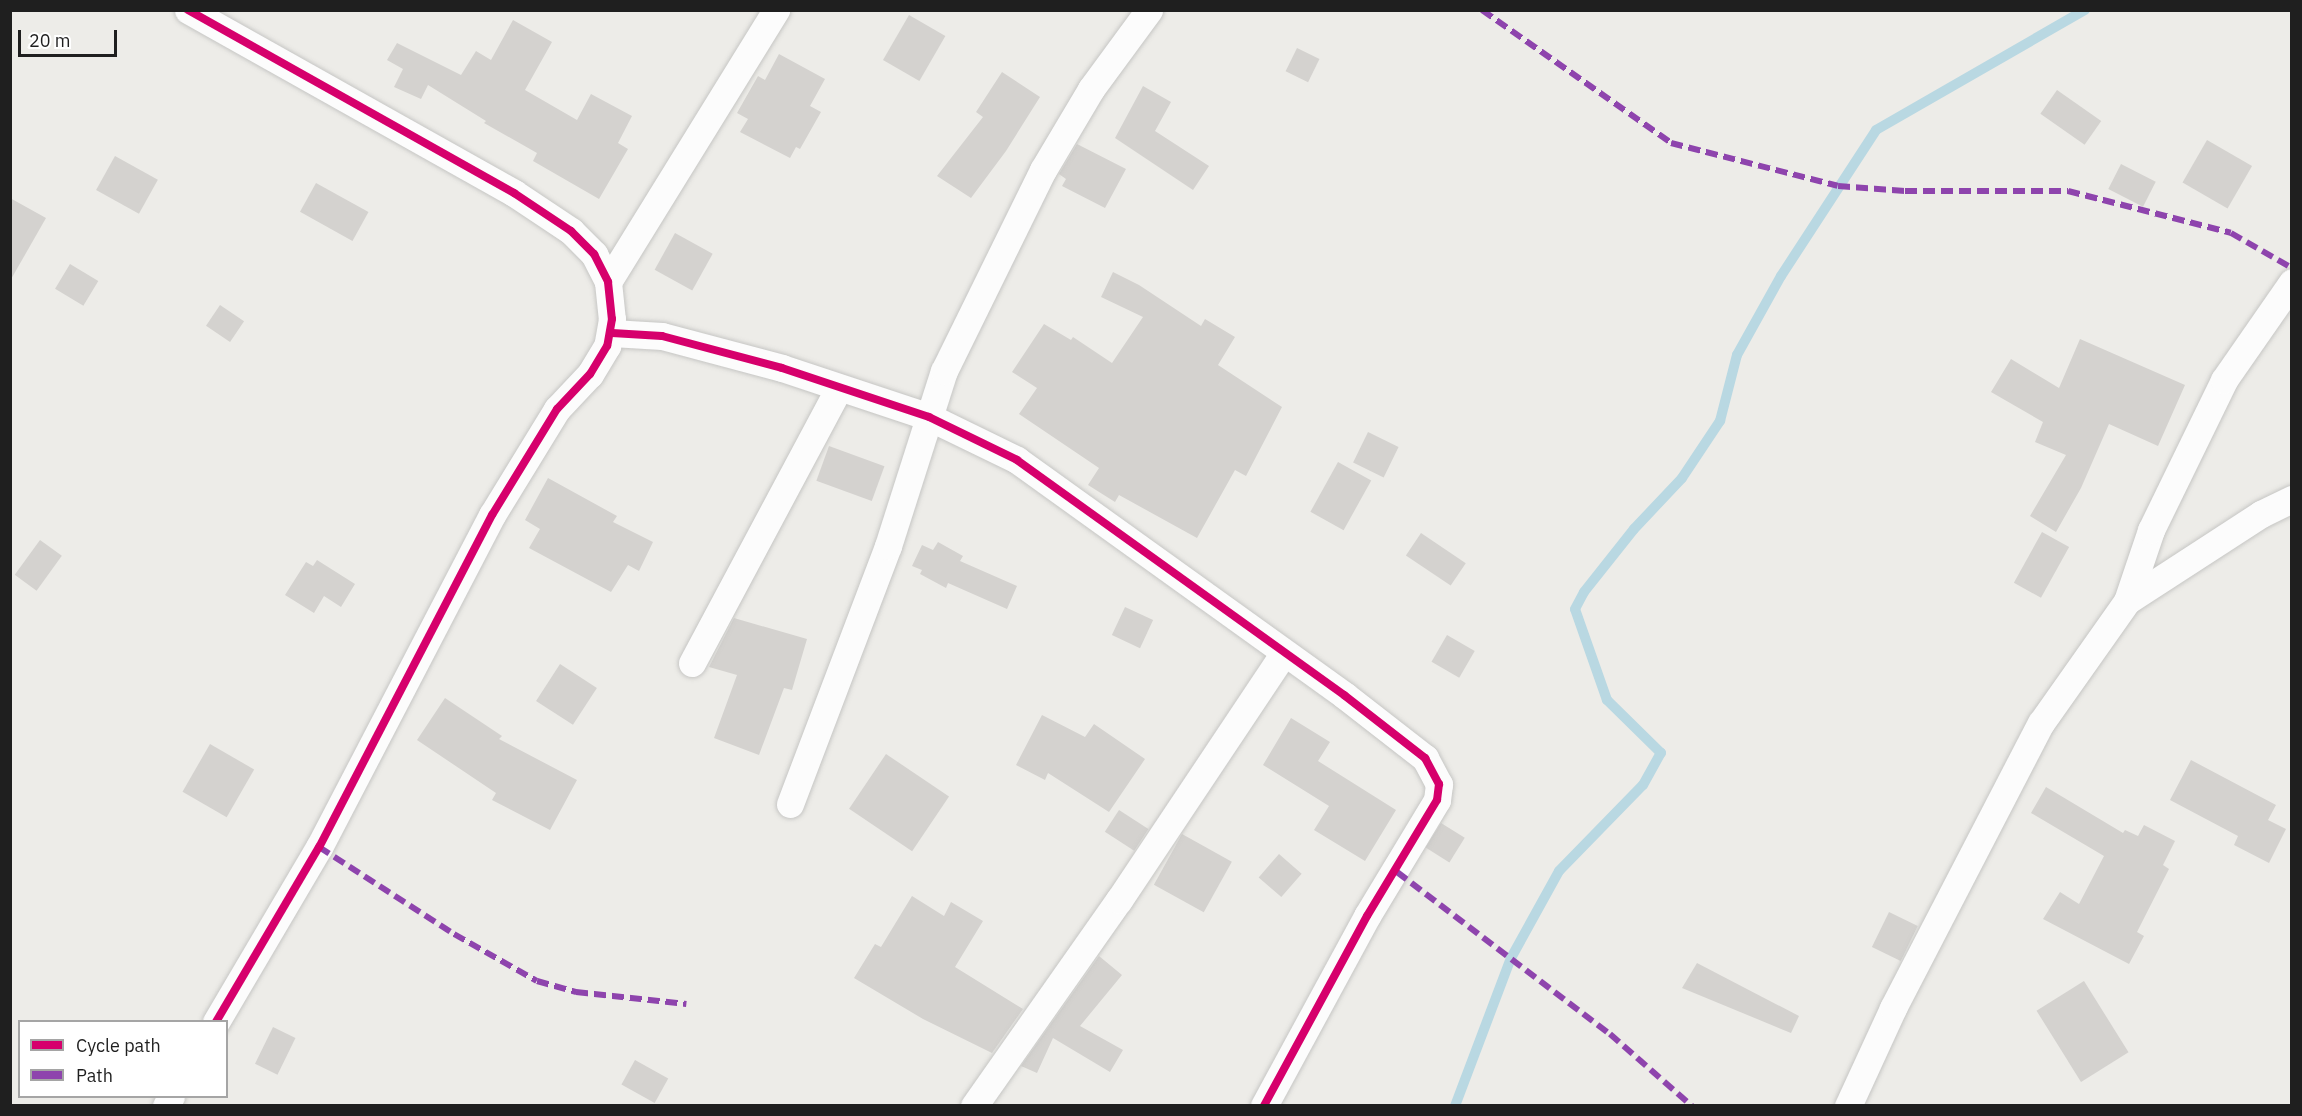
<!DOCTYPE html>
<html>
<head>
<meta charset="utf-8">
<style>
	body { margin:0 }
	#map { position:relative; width:2302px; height:1116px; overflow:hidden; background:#edece8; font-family:"IBM Plex Sans",sans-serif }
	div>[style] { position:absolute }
	.stream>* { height:10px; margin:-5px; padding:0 5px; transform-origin:5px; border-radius:5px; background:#b9d8e2 }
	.building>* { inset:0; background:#d4d2cf; transform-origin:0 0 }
	.roads { filter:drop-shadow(0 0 2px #c6c6c4) drop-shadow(0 0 2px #c6c6c4) }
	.minor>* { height:27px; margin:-13.5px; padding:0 13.5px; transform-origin:13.5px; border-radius:13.5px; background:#fcfcfc }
	.quiet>* { height:6px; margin-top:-3px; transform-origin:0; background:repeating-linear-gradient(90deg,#8e44ad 0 12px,transparent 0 18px) }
	.cycleway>* { height:8px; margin:-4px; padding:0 4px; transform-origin:4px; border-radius:4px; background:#d6006c }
	span { translate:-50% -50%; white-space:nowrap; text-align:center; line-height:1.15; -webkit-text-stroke:6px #fff; paint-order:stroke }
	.frame { position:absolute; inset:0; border:12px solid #1f1f1f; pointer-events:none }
	.legend { position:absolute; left:18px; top:1020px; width:210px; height:78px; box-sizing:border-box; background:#fff; border:2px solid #a5a5a5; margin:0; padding:8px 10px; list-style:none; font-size:18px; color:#1f1f1f }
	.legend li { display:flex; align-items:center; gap:12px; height:30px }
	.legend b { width:30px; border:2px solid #a5a5a5 }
	.scale { position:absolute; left:18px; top:30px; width:99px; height:27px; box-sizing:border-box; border:3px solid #1f1f1f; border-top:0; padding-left:8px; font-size:18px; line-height:21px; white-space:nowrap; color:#1f1f1f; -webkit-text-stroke:4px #fff; paint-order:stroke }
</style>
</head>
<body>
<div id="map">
	<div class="stream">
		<i style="left:1455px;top:1106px;width:158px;rotate:-69.3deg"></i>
		<i style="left:1511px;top:958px;width:99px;rotate:-61.1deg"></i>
		<i style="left:1559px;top:871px;width:120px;rotate:-45.7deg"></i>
		<i style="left:1643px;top:785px;width:37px;rotate:-61deg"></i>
		<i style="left:1661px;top:753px;width:76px;rotate:-135.5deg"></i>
		<i style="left:1607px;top:700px;width:96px;rotate:-109.4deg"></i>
		<i style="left:1575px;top:609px;width:19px;rotate:-62deg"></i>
		<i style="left:1584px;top:592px;width:80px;rotate:-51.6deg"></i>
		<i style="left:1634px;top:529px;width:70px;rotate:-46.7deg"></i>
		<i style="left:1682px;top:478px;width:69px;rotate:-56.3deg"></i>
		<i style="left:1720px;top:421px;width:68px;rotate:-75.6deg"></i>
		<i style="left:1737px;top:355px;width:90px;rotate:-60.9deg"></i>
		<i style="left:1781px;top:276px;width:174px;rotate:-56.9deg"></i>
		<i style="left:1876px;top:130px;width:241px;rotate:-29.9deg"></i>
	</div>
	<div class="building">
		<i style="left:909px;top:15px;width:42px;height:52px;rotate:30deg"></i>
		<i style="clip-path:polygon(513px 20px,552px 42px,525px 90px,577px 120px,591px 94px,632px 116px,618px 143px,628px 149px,599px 199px,533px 161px,537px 153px,484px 123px,486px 121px,428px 85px,421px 99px,394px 87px,403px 69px,387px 60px,397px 43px,461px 75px,476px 51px,491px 60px)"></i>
		<i style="left:1297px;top:48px;width:25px;height:26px;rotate:26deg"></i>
		<i style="clip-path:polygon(779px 54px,825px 79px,810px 106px,821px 112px,800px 149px,796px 147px,790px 158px,740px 132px,748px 119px,737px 113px,758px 76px,765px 80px)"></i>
		<i style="clip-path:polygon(1002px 72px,1040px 97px,1006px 151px,971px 198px,937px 176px,983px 117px,976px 112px)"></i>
		<i style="clip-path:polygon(1143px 86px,1171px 102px,1155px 131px,1209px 166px,1193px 190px,1115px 138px)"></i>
		<i style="left:2057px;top:90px;width:54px;height:29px;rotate:35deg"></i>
		<i style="left:2207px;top:140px;width:52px;height:49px;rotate:30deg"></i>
		<i style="clip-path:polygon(1077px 144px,1126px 169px,1105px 208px,1062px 186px,1066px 179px,1059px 174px)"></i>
		<i style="left:115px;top:156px;width:49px;height:39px;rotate:29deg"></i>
		<i style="left:2121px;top:164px;width:39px;height:28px;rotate:27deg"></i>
		<i style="left:316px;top:183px;width:60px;height:33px;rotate:29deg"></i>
		<i style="clip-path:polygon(10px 198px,46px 218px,10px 281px)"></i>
		<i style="left:675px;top:233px;width:43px;height:42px;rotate:29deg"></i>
		<i style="left:70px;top:264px;width:33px;height:29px;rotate:31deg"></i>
		<i style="clip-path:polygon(1113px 272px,1139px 285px,1201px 326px,1205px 319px,1235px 337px,1218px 365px,1282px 407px,1246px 476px,1235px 470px,1197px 538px,1119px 495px,1115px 502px,1088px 485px,1099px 468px,1019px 414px,1037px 388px,1012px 372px,1044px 324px,1071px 340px,1073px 337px,1112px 363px,1143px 317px,1101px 297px)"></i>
		<i style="left:220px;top:305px;width:29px;height:25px;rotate:34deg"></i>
		<i style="clip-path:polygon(2080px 339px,2185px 385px,2158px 446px,2109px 424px,2081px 488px,2056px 532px,2030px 516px,2066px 455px,2035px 442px,2043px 422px,1991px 392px,2011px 359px,2059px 388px)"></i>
		<i style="left:1368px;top:432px;width:34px;height:34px;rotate:26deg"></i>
		<i style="left:829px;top:446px;width:59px;height:37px;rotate:20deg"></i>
		<i style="left:1338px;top:462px;width:38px;height:57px;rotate:29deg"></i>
		<i style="clip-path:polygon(548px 478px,617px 516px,613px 522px,653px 542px,639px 571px,628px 565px,611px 592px,529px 548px,540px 529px,525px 520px)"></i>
		<i style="left:2042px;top:532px;width:31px;height:58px;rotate:29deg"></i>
		<i style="left:1421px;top:533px;width:54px;height:27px;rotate:34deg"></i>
		<i style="left:40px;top:540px;width:27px;height:43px;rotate:36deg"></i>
		<i style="clip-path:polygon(938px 542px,963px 556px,960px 561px,1017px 586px,1007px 609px,948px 583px,946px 588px,920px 574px,922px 570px,912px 566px,922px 545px,933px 550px)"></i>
		<i style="clip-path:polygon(317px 560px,355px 584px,341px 607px,324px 596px,314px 613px,285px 595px,306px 562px,313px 566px)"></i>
		<i style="left:1125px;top:607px;width:31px;height:31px;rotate:25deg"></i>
		<i style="clip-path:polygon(734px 618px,807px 639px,792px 690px,784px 688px,759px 755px,714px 738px,737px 675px,709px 667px)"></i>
		<i style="left:1447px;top:635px;width:32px;height:31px;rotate:30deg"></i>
		<i style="left:560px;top:664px;width:44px;height:44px;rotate:33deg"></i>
		<i style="clip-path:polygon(445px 698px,502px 736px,499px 739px,577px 780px,550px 830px,492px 800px,496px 793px,417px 740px)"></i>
		<i style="clip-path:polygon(1042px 715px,1085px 737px,1094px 724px,1145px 759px,1109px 812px,1048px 773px,1045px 780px,1016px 765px)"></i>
		<i style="clip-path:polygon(1291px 718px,1330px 742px,1318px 761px,1396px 810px,1365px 861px,1314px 830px,1329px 806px,1263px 765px)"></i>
		<i style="left:210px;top:744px;width:51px;height:55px;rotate:30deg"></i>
		<i style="left:886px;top:754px;width:76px;height:66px;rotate:34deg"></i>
		<i style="clip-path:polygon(2191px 760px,2276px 805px,2268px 820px,2286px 829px,2269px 863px,2234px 845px,2238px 836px,2170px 800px)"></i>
		<i style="clip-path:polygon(2046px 787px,2123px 833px,2125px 830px,2138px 836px,2144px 825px,2175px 841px,2163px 865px,2169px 869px,2137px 932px,2144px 936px,2129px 964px,2043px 919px,2060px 892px,2079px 904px,2104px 856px,2031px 813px)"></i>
		<i style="left:1119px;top:810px;width:35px;height:26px;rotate:33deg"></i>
		<i style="left:1441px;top:823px;width:28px;height:29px;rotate:32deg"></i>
		<i style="left:1182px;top:834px;width:57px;height:58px;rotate:29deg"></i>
		<i style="left:1279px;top:854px;width:30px;height:31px;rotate:41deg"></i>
		<i style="clip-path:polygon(912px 896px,944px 916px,951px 902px,983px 921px,955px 967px,1023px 1009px,992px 1053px,923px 1019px,854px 978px,875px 944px,881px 947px)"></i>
		<i style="left:1889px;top:912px;width:32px;height:39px;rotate:26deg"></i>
		<i style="clip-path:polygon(1099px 956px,1122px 975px,1080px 1026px,1123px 1050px,1110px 1072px,1053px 1038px,1037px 1073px,1021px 1066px)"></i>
		<i style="clip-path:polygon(1697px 963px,1799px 1016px,1791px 1033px,1682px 988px)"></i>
		<i style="left:2084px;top:981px;width:84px;height:56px;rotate:58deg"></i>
		<i style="left:273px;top:1027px;width:25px;height:41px;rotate:26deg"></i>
		<i style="left:635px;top:1060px;width:38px;height:28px;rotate:29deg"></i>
	</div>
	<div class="roads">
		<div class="minor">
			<i style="left:188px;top:10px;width:374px;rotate:29.3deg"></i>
			<i style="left:514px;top:193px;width:69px;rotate:33.7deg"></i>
			<i style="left:571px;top:231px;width:33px;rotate:45deg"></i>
			<i style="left:594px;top:254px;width:31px;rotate:63deg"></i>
			<i style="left:608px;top:282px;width:37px;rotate:84deg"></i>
			<i style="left:612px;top:319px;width:27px;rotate:100deg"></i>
			<i style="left:607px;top:346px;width:33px;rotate:121deg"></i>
			<i style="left:590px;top:374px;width:48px;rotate:133.3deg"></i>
			<i style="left:557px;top:409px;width:124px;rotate:121.5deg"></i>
			<i style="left:492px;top:515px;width:374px;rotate:117.5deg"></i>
			<i style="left:319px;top:847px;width:203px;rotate:120.5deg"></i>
			<i style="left:608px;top:282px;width:320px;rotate:-58.3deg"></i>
			<i style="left:612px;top:333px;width:50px;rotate:3.4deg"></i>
			<i style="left:662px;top:336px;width:124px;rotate:14.9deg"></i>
			<i style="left:782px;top:368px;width:155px;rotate:18.4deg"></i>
			<i style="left:929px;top:417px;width:98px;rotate:26deg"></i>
			<i style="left:1017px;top:460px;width:403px;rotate:35.7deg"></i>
			<i style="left:1344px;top:695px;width:103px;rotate:37.9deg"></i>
			<i style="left:1425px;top:758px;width:30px;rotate:62deg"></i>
			<i style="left:1439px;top:784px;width:16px;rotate:97deg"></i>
			<i style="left:1437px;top:800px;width:135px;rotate:121.1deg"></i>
			<i style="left:1367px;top:916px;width:216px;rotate:118.5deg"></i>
			<i style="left:2127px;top:601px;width:160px;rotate:-33deg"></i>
			<i style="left:2261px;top:514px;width:34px;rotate:-26deg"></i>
			<i style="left:692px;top:663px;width:310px;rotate:-61.9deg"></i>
			<i style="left:790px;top:804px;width:276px;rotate:-69.2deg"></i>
			<i style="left:888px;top:546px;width:184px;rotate:-72.3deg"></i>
			<i style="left:944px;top:371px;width:224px;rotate:-63.8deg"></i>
			<i style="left:1043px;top:170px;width:94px;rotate:-59.3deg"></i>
			<i style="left:1091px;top:89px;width:98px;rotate:-53.7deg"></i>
			<i style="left:166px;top:1106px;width:11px;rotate:-63deg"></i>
			<i style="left:974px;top:1106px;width:252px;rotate:-54.9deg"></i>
			<i style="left:1119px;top:900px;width:297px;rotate:-56.3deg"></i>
			<i style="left:1848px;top:1106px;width:108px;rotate:-65.3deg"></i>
			<i style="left:1893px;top:1008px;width:321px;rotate:-62.6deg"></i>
			<i style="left:2041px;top:723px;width:149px;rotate:-54.8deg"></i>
			<i style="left:2127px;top:601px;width:75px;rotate:-71.3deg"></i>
			<i style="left:2151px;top:530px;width:167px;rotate:-64deg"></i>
			<i style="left:2224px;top:380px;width:119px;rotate:-55.2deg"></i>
		</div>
	</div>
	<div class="quiet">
		<i style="left:1482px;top:10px;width:231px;rotate:35.1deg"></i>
		<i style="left:1671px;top:143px;width:172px;rotate:14.4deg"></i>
		<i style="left:1838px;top:186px;width:67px;rotate:4.3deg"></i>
		<i style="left:1905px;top:191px;width:163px"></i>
		<i style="left:2068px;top:191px;width:168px;rotate:14.4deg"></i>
		<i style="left:2231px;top:233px;width:70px;rotate:29.8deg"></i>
		<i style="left:2291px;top:499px;width:1px"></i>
		<i style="left:319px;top:847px;width:161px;rotate:32.8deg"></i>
		<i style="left:454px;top:934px;width:95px;rotate:29.5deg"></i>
		<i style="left:537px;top:981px;width:41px;rotate:15.8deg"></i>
		<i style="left:576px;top:992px;width:111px;rotate:6.2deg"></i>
		<i style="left:1397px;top:872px;width:268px;rotate:37.3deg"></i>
		<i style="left:1610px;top:1034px;width:109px;rotate:41.3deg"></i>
	</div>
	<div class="cycleway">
		<i style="left:188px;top:10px;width:374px;rotate:29.3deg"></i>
		<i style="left:514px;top:193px;width:69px;rotate:33.7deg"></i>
		<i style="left:571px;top:231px;width:33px;rotate:45deg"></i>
		<i style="left:594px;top:254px;width:31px;rotate:63deg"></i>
		<i style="left:608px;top:282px;width:37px;rotate:84deg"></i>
		<i style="left:612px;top:319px;width:27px;rotate:100deg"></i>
		<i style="left:607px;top:346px;width:33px;rotate:121deg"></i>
		<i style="left:590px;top:374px;width:48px;rotate:133.3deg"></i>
		<i style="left:557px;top:409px;width:124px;rotate:121.5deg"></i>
		<i style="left:492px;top:515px;width:374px;rotate:117.5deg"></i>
		<i style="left:319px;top:847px;width:203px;rotate:120.5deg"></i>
		<i style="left:612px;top:333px;width:50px;rotate:3.4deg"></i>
		<i style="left:662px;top:336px;width:124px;rotate:14.9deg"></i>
		<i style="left:782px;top:368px;width:155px;rotate:18.4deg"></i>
		<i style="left:929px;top:417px;width:98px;rotate:26deg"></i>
		<i style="left:1017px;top:460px;width:403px;rotate:35.7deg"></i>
		<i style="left:1344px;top:695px;width:103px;rotate:37.9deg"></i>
		<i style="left:1425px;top:758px;width:30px;rotate:62deg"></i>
		<i style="left:1439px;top:784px;width:16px;rotate:97deg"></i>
		<i style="left:1437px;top:800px;width:135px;rotate:121.1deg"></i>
		<i style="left:1367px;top:916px;width:216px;rotate:118.5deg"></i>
	</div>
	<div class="frame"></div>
	<ul class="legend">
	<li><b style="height:8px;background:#d6006c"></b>Cycle path</li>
	<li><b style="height:8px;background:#8e44ad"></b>Path</li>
	</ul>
	<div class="scale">20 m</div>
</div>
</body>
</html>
